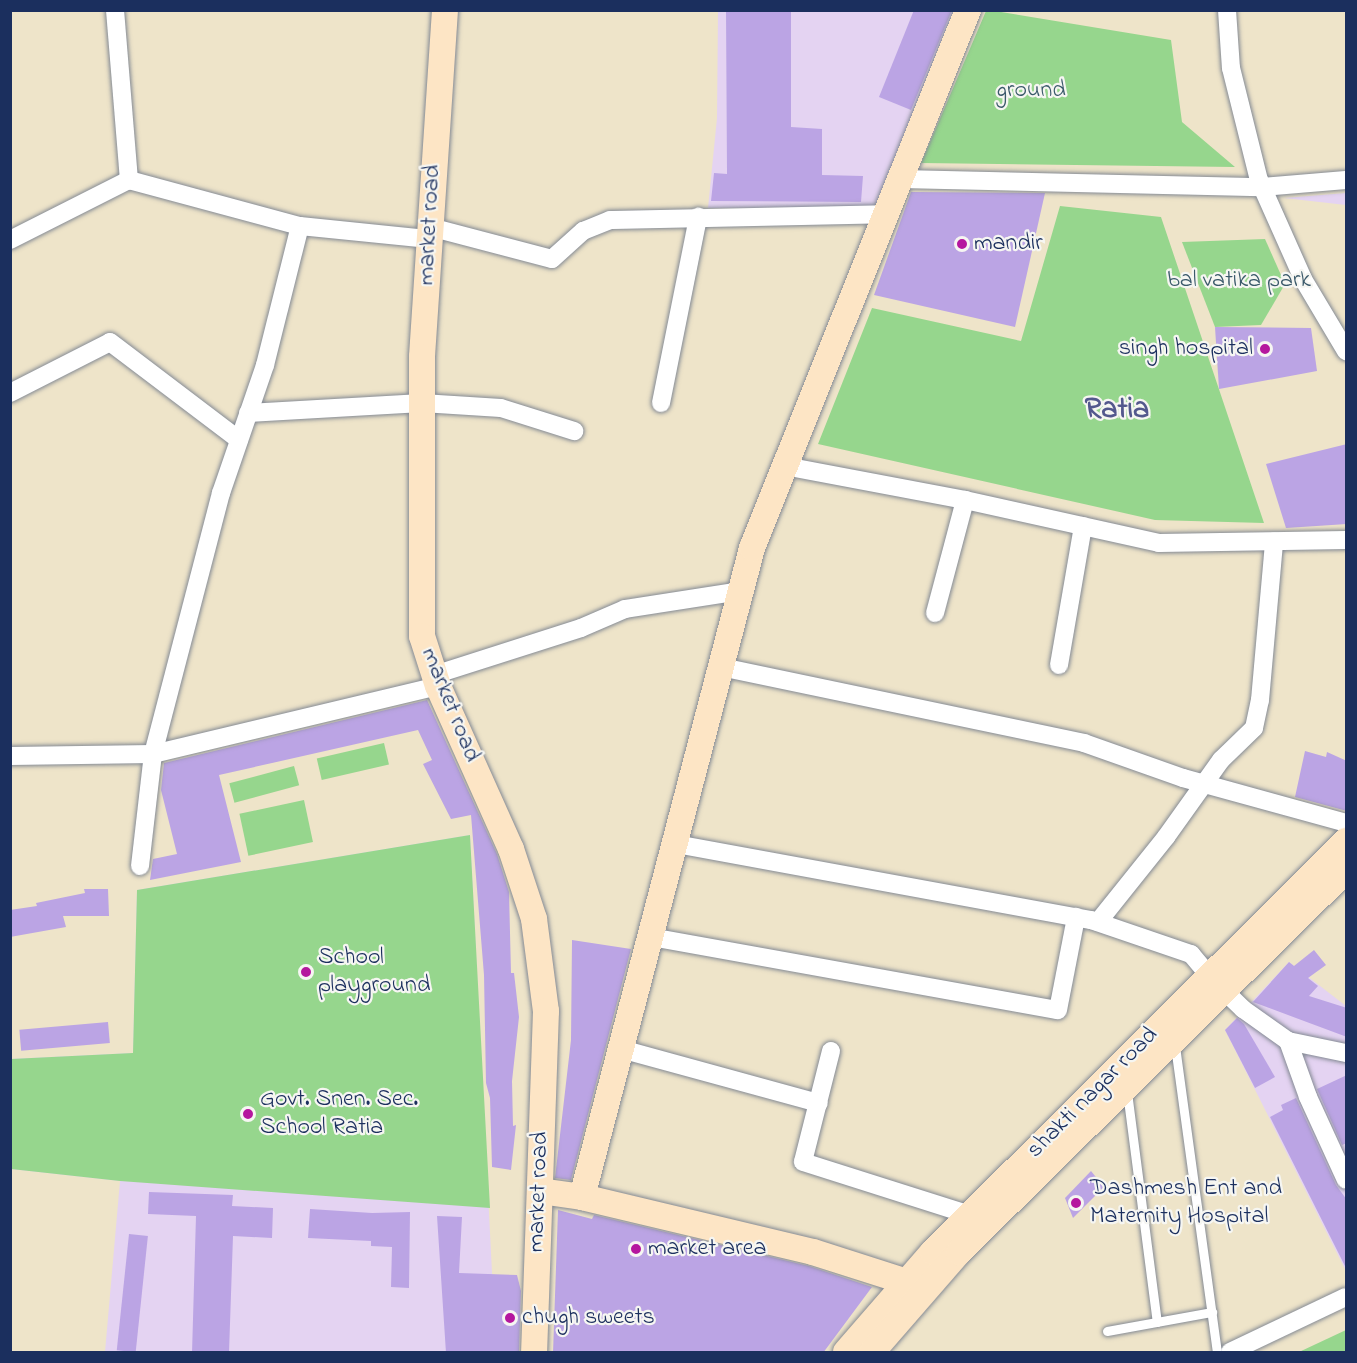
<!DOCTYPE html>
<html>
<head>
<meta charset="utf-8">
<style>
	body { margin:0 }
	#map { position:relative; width:1357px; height:1363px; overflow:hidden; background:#eee4c9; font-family:"Indie Flower",sans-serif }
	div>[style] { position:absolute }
	.built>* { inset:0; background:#e4d3f2 }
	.green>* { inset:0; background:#96d68d; transform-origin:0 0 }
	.building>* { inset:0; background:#bba4e4; transform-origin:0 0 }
	.roads { filter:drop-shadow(0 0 2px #848a94) drop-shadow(0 0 2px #848a94) }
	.lane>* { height:9px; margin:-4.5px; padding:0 4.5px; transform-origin:4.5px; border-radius:4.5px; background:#fff }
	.street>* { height:18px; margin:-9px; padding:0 9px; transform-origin:9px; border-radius:9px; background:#fff }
	.secondary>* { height:26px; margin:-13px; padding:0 13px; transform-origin:13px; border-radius:13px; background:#fde5c5 }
	.dots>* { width:16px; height:16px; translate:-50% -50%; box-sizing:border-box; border:3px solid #f6f6f2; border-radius:50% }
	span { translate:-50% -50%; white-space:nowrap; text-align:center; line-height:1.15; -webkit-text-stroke:4.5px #f6f6f2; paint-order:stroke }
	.park-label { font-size:24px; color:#3a596a }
	.street-label { font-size:24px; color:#1b2f5e }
	.poi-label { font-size:24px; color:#1b2f5e }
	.left { translate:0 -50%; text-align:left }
	.right { translate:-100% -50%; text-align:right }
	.district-label { font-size:30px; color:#53588d; font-weight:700 }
	.frame { position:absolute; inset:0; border:12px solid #1b2f5e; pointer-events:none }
</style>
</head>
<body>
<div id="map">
	<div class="built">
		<i style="clip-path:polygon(718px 11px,959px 11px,878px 207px,708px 208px,717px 118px)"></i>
		<i style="clip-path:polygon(1346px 193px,1346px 205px,1284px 198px)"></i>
		<i style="clip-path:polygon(470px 835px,496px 1352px,105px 1352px,120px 1181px,11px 1169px,10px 1059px,133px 1053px,137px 890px)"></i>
		<i style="clip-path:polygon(1289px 962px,1346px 1006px,1346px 1271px,1225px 1030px)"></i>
	</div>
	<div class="green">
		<i style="clip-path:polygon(995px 11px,1171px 40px,1182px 122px,1235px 167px,921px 163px,986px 11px)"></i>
		<i style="clip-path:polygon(1060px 206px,1161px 217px,1264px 523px,1155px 520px,818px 444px,872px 308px,1021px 341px)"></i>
		<i style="clip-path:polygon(1265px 239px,1285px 284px,1261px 325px,1215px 327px,1182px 242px)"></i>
		<i style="left:384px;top:743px;width:22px;height:69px;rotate:77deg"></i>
		<i style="left:294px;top:766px;width:20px;height:67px;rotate:75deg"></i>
		<i style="left:304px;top:800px;width:43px;height:66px;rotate:78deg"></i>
		<i style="clip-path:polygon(470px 835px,490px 1208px,120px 1181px,11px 1169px,11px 1059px,133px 1053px,137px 890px)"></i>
		<i style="clip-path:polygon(1346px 1330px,1346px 1352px,1299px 1352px)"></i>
	</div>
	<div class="building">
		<i style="clip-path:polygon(726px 10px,791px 10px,791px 127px,822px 129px,822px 175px,863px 176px,861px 202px,711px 201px,714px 173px,727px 174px)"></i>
		<i style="clip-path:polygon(914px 10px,952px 10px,911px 110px,879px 97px)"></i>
		<i style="clip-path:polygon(911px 192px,1045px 193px,1015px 327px,874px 295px)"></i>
		<i style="clip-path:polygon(1215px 327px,1311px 328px,1317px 371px,1219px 389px)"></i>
		<i style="clip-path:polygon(1347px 444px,1347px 524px,1286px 528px,1266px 464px)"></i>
		<i style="clip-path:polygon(427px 700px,497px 854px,509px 892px,511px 973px,514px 973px,519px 1017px,512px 1081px,513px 1126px,516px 1125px,511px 1170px,492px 1167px,490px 1098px,486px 1083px,484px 975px,471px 815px,451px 819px,423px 764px,432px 760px,418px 730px,219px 775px,241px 862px,150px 880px,153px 859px,177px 854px,161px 790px,164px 763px)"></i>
		<i style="clip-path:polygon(1305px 751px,1326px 757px,1327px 752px,1347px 761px,1347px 811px,1295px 797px)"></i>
		<i style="clip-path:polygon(84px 889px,108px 889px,109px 916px,63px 916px,66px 927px,10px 937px,10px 910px,37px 906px,36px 903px,85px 893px)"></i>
		<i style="clip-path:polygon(572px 940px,631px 949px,571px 1180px,555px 1178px,571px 1040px)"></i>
		<i style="clip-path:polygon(1314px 950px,1326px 965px,1308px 978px,1318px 986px,1309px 996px,1347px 1008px,1347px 1037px,1253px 1002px,1289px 962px,1294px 966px)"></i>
		<i style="clip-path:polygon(1237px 1018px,1244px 1024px,1275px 1077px,1255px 1088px,1225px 1030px)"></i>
		<i style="left:108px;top:1022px;width:21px;height:89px;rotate:85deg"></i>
		<i style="clip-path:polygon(1347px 1075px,1347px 1143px,1342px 1145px,1317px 1089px)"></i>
		<i style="clip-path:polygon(1296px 1098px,1336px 1185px,1347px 1200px,1347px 1270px,1270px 1117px,1283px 1110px,1281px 1105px)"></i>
		<i style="clip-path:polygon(1091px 1171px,1104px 1187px,1073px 1218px,1065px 1198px)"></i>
		<i style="clip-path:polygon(149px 1192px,233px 1195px,232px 1206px,273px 1208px,272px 1238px,233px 1236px,229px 1353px,192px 1353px,196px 1216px,148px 1214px)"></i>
		<i style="clip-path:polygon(310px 1209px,372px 1213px,410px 1212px,409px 1288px,391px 1287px,392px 1247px,371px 1246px,371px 1241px,308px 1238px)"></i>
		<i style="clip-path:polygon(558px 1210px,592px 1219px,594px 1215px,809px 1266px,872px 1287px,823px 1353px,553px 1353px)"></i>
		<i style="clip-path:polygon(437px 1216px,462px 1217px,459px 1273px,517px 1275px,521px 1291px,519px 1353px,446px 1353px)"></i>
		<i style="left:129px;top:1234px;width:19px;height:117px;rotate:6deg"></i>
	</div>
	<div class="roads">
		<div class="lane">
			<i style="left:1175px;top:1046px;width:309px;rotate:82.2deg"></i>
			<i style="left:1127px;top:1092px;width:232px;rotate:82.6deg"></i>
			<i style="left:1107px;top:1331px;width:107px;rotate:-10.3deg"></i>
		</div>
		<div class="street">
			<i style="left:115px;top:10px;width:171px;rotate:85.3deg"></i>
			<i style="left:1227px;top:10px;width:58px;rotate:86.1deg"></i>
			<i style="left:1231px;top:68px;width:115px;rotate:76deg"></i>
			<i style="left:1259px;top:180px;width:108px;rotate:66deg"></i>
			<i style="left:1303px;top:279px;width:84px;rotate:59.2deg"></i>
			<i style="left:901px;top:179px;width:361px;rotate:1.3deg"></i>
			<i style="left:1262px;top:187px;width:84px;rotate:-4.8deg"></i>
			<i style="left:430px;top:227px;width:126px;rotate:14.7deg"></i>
			<i style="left:552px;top:259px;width:42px;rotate:-42.1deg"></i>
			<i style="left:583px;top:231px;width:29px;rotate:-22deg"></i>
			<i style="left:610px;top:220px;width:277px;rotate:-1.2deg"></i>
			<i style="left:10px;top:240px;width:133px;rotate:-26.8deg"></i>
			<i style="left:129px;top:180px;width:177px;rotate:15.1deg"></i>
			<i style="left:300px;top:226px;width:130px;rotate:5.8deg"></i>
			<i style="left:10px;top:393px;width:112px;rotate:-27deg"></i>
			<i style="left:110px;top:342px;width:162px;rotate:37.2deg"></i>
			<i style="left:661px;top:403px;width:190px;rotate:-78.7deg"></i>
			<i style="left:248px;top:413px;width:174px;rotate:-3.3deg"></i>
			<i style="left:422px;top:403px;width:79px;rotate:3.6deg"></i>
			<i style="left:501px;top:408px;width:77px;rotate:17.5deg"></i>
			<i style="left:785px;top:466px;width:183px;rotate:10.7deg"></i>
			<i style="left:965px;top:500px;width:199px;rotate:12.5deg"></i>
			<i style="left:1159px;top:543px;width:187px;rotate:-0.9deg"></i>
			<i style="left:935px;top:613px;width:117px;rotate:-75.1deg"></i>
			<i style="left:1059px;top:665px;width:141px;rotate:-80.2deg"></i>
			<i style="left:721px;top:667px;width:371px;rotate:11.8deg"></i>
			<i style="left:1084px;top:743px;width:105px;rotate:19.5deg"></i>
			<i style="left:1183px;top:778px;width:169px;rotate:15.4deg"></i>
			<i style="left:434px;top:675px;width:154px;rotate:-17.7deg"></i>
			<i style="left:581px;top:628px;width:48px;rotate:-23.4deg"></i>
			<i style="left:625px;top:609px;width:117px;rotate:-8.8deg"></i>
			<i style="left:10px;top:756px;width:143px;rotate:-0.8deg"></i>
			<i style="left:153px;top:754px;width:293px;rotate:-13.4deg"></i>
			<i style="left:676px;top:844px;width:422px;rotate:10.4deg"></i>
			<i style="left:1091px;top:920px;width:106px;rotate:18.8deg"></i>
			<i style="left:1191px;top:954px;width:30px;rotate:50deg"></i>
			<i style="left:1210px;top:977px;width:46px;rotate:44.1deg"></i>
			<i style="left:1243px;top:1009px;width:55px;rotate:35.4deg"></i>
			<i style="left:1288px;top:1041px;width:59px;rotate:11.7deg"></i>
			<i style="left:140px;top:866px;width:113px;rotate:-83.4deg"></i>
			<i style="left:153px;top:754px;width:270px;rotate:-75.4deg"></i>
			<i style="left:221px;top:493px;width:135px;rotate:-71deg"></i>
			<i style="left:265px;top:365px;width:143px;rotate:-75.9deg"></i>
			<i style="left:1098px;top:922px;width:109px;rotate:-51.3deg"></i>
			<i style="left:1166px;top:837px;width:95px;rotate:-54.5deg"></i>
			<i style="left:1221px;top:760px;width:46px;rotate:-44.1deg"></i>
			<i style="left:1254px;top:728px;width:29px;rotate:-78deg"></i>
			<i style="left:1260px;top:700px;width:159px;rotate:-84.9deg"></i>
			<i style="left:651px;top:937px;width:413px;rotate:10.2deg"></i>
			<i style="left:1058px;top:1010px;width:95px;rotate:-79deg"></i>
			<i style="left:1288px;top:1041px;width:59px;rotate:70.3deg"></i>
			<i style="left:1308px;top:1097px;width:91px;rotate:65.4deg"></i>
			<i style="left:621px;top:1049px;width:205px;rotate:15.3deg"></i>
			<i style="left:831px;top:1051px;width:114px;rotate:104.2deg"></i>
			<i style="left:803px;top:1162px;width:175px;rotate:17.6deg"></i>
			<i style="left:1230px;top:1352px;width:128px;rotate:-25.4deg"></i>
		</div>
		<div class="secondary">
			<i style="left:445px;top:10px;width:348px;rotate:93.8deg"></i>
			<i style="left:422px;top:357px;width:279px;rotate:90deg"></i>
			<i style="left:422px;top:636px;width:52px;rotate:72.3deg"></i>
			<i style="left:438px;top:686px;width:179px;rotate:65.9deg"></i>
			<i style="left:511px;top:849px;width:74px;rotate:71.8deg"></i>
			<i style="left:534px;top:919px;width:93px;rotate:82.6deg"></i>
			<i style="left:546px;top:1011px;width:341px;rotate:92deg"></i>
			<i style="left:540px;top:1191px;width:42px;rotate:8.1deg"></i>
			<i style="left:582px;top:1197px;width:237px;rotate:13.4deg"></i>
			<i style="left:813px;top:1252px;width:99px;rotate:17.7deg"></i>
			<i style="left:907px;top:1282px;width:16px;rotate:27deg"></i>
			<i style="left:582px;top:1197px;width:671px;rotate:-75.32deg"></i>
			<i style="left:752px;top:548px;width:580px;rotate:-68.13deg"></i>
			<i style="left:846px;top:1352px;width:133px;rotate:-49deg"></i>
			<i style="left:933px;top:1252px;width:583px;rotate:-44.86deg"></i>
			<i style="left:872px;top:1352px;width:133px;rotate:-49deg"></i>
			<i style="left:959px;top:1252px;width:544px;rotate:-44.63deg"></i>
		</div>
	</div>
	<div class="dots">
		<i style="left:962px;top:244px;background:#b5179e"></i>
		<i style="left:1265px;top:349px;background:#b5179e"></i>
		<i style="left:306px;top:972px;background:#b5179e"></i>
		<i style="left:248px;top:1114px;background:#b5179e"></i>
		<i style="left:1076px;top:1203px;background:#b5179e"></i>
		<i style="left:636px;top:1249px;background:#b5179e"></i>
		<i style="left:510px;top:1318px;background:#b5179e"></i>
	</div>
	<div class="park-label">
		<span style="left:1031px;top:91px">ground</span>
		<span style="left:1239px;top:281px">bal vatika park</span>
	</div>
	<div class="street-label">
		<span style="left:430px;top:225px;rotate:-87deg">market road</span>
		<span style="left:450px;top:705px;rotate:68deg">market road</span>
		<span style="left:1093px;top:1093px;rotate:-45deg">shakti nagar road</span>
		<span style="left:539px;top:1192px;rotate:-88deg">market road</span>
	</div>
	<div class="poi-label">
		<span class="left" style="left:974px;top:244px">mandir</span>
		<span class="right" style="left:1253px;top:349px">singh hospital</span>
		<span class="left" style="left:318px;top:972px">School<br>playground</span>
		<span class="left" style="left:260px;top:1114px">Govt. Snen. Sec.<br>School Ratia</span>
		<span class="left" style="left:1090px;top:1203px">Dashmesh Ent and<br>Maternity Hospital</span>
		<span class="left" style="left:648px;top:1249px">market area</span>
		<span class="left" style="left:522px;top:1318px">chugh sweets</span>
	</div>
	<div class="district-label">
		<span style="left:1117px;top:410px">Ratia</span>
	</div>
	<div class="frame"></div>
</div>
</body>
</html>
